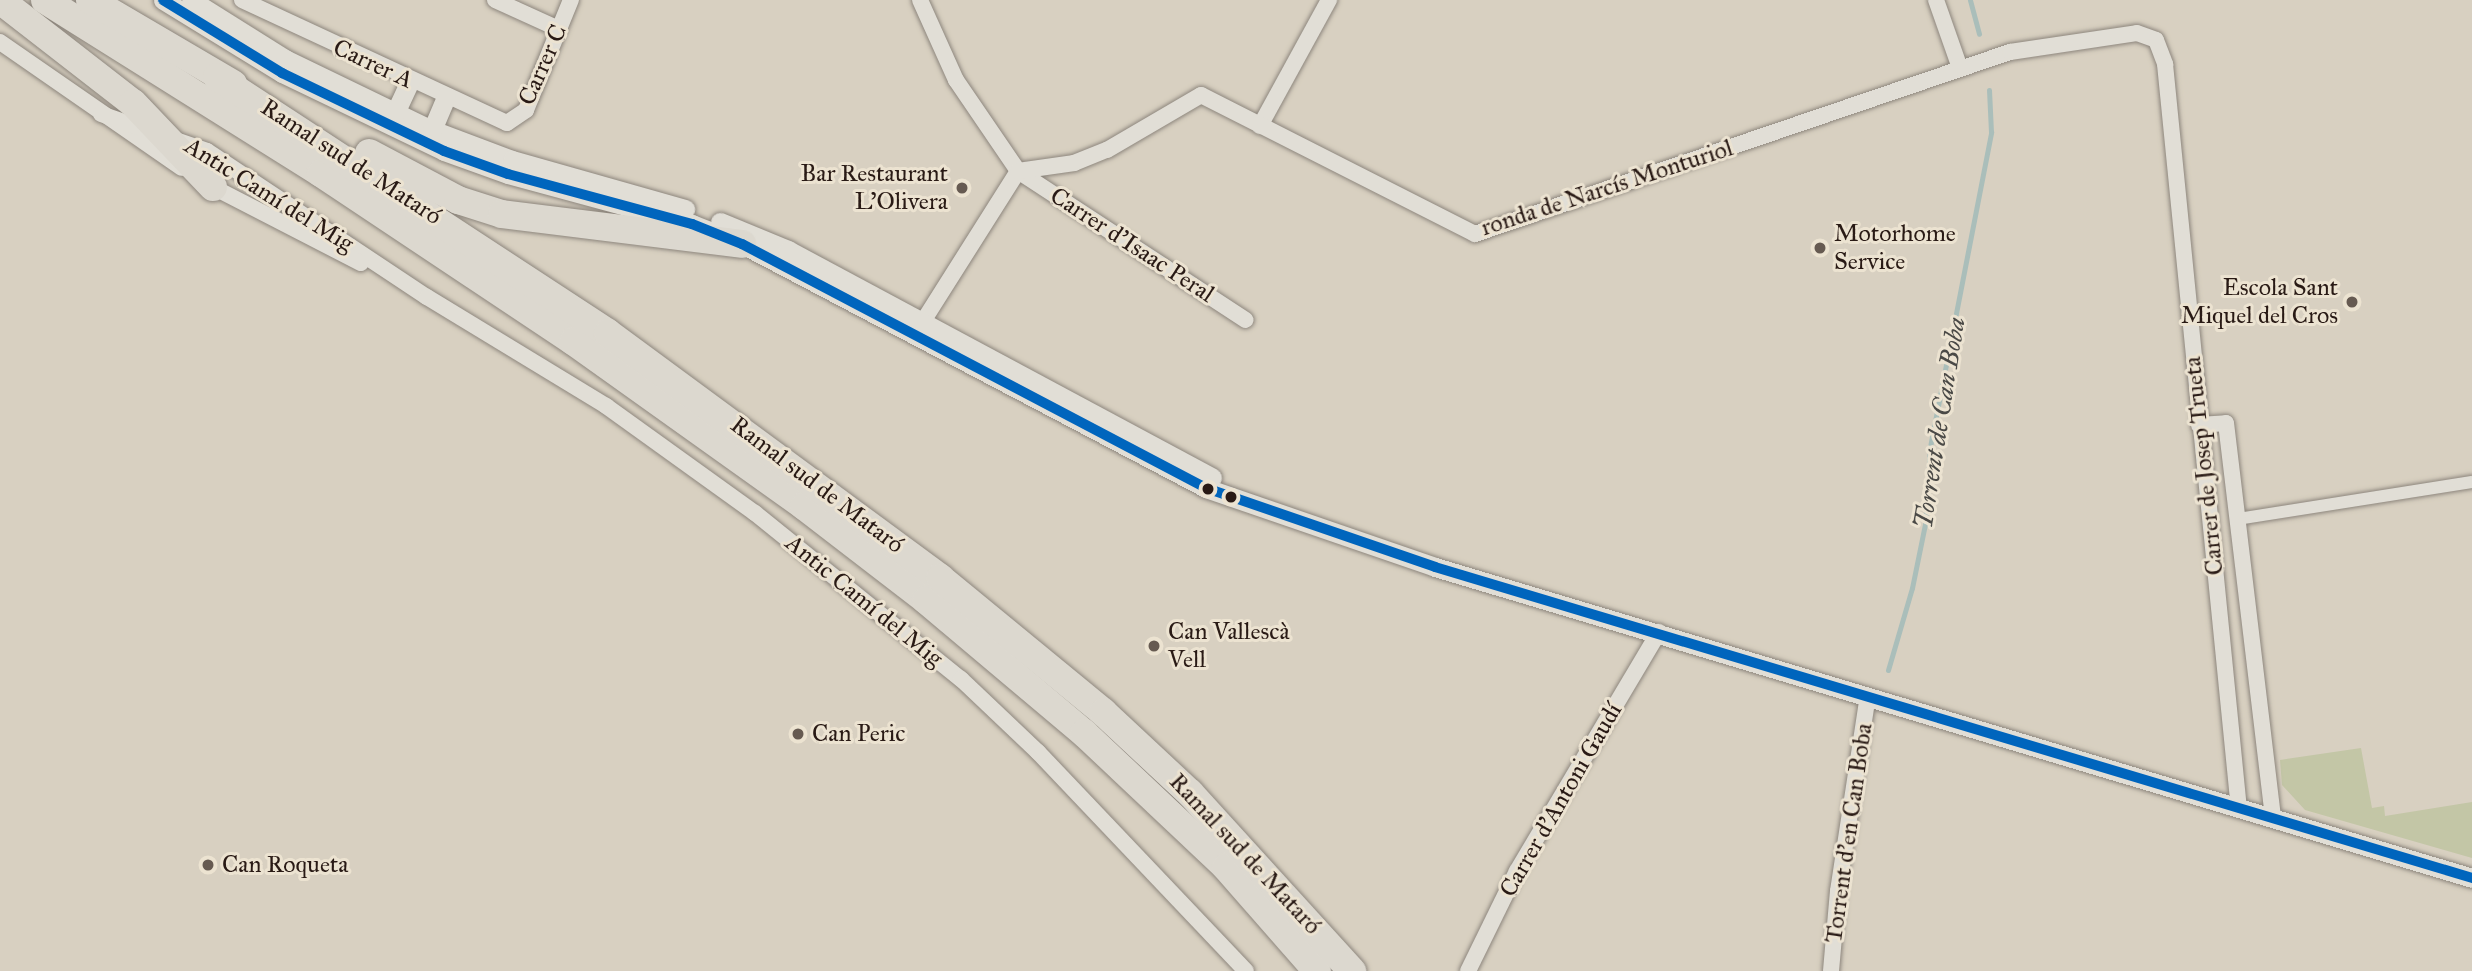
<!DOCTYPE html>
<html>
<head>
<meta charset="utf-8">
<style>
	body { margin:0 }
	#map { position:relative; width:2472px; height:971px; overflow:hidden; background:#d8d0c1; font-family:"IM FELL Great Primer",serif }
	div>[style] { position:absolute }
	.green>* { inset:0; background:#c3c6a6 }
	.stream>* { height:5px; margin:-2.5px; padding:0 2.5px; transform-origin:2.5px; border-radius:2.5px; background:#aabeba }
	.roads { filter:drop-shadow(0 0 2px #8d867d) drop-shadow(0 0 2px #8d867d) }
	.pedestrian>* { height:12px; margin:-6px; padding:0 6px; transform-origin:6px; border-radius:6px; background:#e1ded6 }
	.minor>* { height:16px; margin:-8px; padding:0 8px; transform-origin:8px; border-radius:8px; background:#e1ded6 }
	.tertiary>* { height:19px; margin:-9.5px; padding:0 9.5px; transform-origin:9.5px; border-radius:9.5px; background:#e1ded6 }
	.motorway>* { height:28px; margin:-14px; padding:0 14px; transform-origin:14px; border-radius:14px; background:#dcd8cf }
	.bus-1>* { height:10px; margin:-5px; padding:0 5px; transform-origin:5px; border-radius:5px; background:#0065bd }
	.dots>* { width:19px; height:19px; translate:-50% -50%; box-sizing:border-box; border:4px solid #ece3d1; border-radius:50% }
	span { translate:-50% -50%; white-space:nowrap; text-align:center; line-height:1.15; -webkit-text-stroke:6px #ece3d1; paint-order:stroke }
	.street-label { font-size:24px; color:#291a15 }
	.poi-label { font-size:24px; color:#291a15 }
	.right { translate:-100% -50%; text-align:right }
	.left { translate:0 -50%; text-align:left }
	.water-label { font-size:26px; color:#4a4946; font-style:italic }
</style>
</head>
<body>
<div id="map">
	<div class="green">
		<i style="clip-path:polygon(2361px 748px,2372px 808px,2384px 806px,2385px 816px,2472px 802px,2472px 858px,2305px 810px,2282px 785px,2280px 760px)"></i>
	</div>
	<div class="stream">
		<i style="left:1970px;top:0;width:35px;rotate:75deg"></i>
		<i style="left:1888px;top:670px;width:85px;rotate:-73.7deg"></i>
		<i style="left:1912px;top:588px;width:65px;rotate:-78.5deg"></i>
		<i style="left:1925px;top:524px;width:77px;rotate:-86.3deg"></i>
		<i style="left:1930px;top:447px;width:321px;rotate:-79deg"></i>
		<i style="left:1991px;top:132px;width:42px;rotate:-92.7deg"></i>
	</div>
	<div class="roads">
		<div class="pedestrian">
			<i style="left:2238px;top:519px;width:237px;rotate:-9deg"></i>
		</div>
		<div class="minor">
			<i style="left:242px;top:0;width:292px;rotate:24.9deg"></i>
			<i style="left:507px;top:123px;width:23px;rotate:-34deg"></i>
			<i style="left:526px;top:110px;width:119px;rotate:-67.8deg"></i>
			<i style="left:495px;top:0;width:70px;rotate:24.4deg"></i>
			<i style="left:920px;top:0;width:88px;rotate:65.8deg"></i>
			<i style="left:956px;top:80px;width:110px;rotate:55.7deg"></i>
			<i style="left:1018px;top:171px;width:272px;rotate:33.2deg"></i>
			<i style="left:1936px;top:0;width:72px;rotate:70.6deg"></i>
			<i style="left:0;top:42px;width:221px;rotate:34.7deg"></i>
			<i style="left:101px;top:114px;width:112px;rotate:19.2deg"></i>
			<i style="left:207px;top:151px;width:264px;rotate:33.6deg"></i>
			<i style="left:427px;top:297px;width:210px;rotate:31.3deg"></i>
			<i style="left:606px;top:406px;width:183px;rotate:35.7deg"></i>
			<i style="left:755px;top:513px;width:265px;rotate:38.9deg"></i>
			<i style="left:961px;top:679px;width:106px;rotate:43.5deg"></i>
			<i style="left:1038px;top:752px;width:302px;rotate:46.5deg"></i>
			<i style="left:1260px;top:126px;width:144px;rotate:-61.3deg"></i>
			<i style="left:207px;top:184px;width:173px;rotate:27.2deg"></i>
			<i style="left:922px;top:323px;width:180px;rotate:-57.7deg"></i>
			<i style="left:1018px;top:171px;width:57px;rotate:-8.1deg"></i>
			<i style="left:1074px;top:163px;width:35px;rotate:-22deg"></i>
			<i style="left:1107px;top:150px;width:109px;rotate:-30.3deg"></i>
			<i style="left:1201px;top:95px;width:307px;rotate:26.9deg"></i>
			<i style="left:1475px;top:234px;width:565px;rotate:-18.79deg"></i>
			<i style="left:2010px;top:52px;width:128px;rotate:-8.5deg"></i>
			<i style="left:2137px;top:33px;width:20px;rotate:20deg"></i>
			<i style="left:2156px;top:40px;width:26px;rotate:69deg"></i>
			<i style="left:2165px;top:64px;width:749px;rotate:84.33deg"></i>
			<i style="left:2199px;top:425px;width:27px;rotate:-4deg"></i>
			<i style="left:2226px;top:423px;width:399px;rotate:83.2deg"></i>
			<i style="left:1468px;top:971px;width:111px;rotate:-63.9deg"></i>
			<i style="left:1517px;top:871px;width:278px;rotate:-59.3deg"></i>
			<i style="left:1831px;top:971px;width:80px;rotate:-85deg"></i>
			<i style="left:1838px;top:891px;width:197px;rotate:-81.3deg"></i>
		</div>
		<div class="tertiary">
			<i style="left:163px;top:0;width:140px;rotate:31.5deg"></i>
			<i style="left:282px;top:73px;width:180px;rotate:25.7deg"></i>
			<i style="left:444px;top:151px;width:68px;rotate:19.8deg"></i>
			<i style="left:508px;top:174px;width:191px;rotate:15.2deg"></i>
			<i style="left:692px;top:224px;width:54px;rotate:21.8deg"></i>
			<i style="left:742px;top:244px;width:524px;rotate:27.74deg"></i>
			<i style="left:1206px;top:488px;width:242px;rotate:19deg"></i>
			<i style="left:1435px;top:567px;width:1083px;rotate:16.69deg"></i>
			<i style="left:191px;top:0;width:111px;rotate:32.1deg"></i>
			<i style="left:285px;top:59px;width:163px;rotate:25.8deg"></i>
			<i style="left:432px;top:130px;width:85px;rotate:20.6deg"></i>
			<i style="left:512px;top:160px;width:180px;rotate:15.8deg"></i>
			<i style="left:395px;top:113px;width:35px;rotate:-65deg"></i>
			<i style="left:432px;top:130px;width:36px;rotate:-67deg"></i>
			<i style="left:720px;top:222px;width:74px;rotate:22.4deg"></i>
			<i style="left:788px;top:250px;width:481px;rotate:28.2deg"></i>
		</div>
		<div class="motorway">
			<i style="left:0;top:0;width:168px;rotate:37.8deg"></i>
			<i style="left:133px;top:103px;width:116px;rotate:46.4deg"></i>
			<i style="left:45px;top:0;width:326px;rotate:32.1deg"></i>
			<i style="left:321px;top:173px;width:303px;rotate:33.7deg"></i>
			<i style="left:573px;top:341px;width:284px;rotate:35.5deg"></i>
			<i style="left:804px;top:506px;width:154px;rotate:37.6deg"></i>
			<i style="left:926px;top:600px;width:207px;rotate:40.1deg"></i>
			<i style="left:1084px;top:733px;width:195px;rotate:43.3deg"></i>
			<i style="left:1226px;top:867px;width:138px;rotate:48.8deg"></i>
			<i style="left:90px;top:0;width:166px;rotate:30.4deg"></i>
			<i style="left:217px;top:77px;width:467px;rotate:33.2deg"></i>
			<i style="left:608px;top:333px;width:413px;rotate:36.4deg"></i>
			<i style="left:940px;top:578px;width:211px;rotate:39.4deg"></i>
			<i style="left:1103px;top:712px;width:119px;rotate:43deg"></i>
			<i style="left:1190px;top:793px;width:241px;rotate:47.7deg"></i>
			<i style="left:369px;top:153px;width:101px;rotate:27.8deg"></i>
			<i style="left:458px;top:200px;width:46px;rotate:17.7deg"></i>
			<i style="left:502px;top:214px;width:242px;rotate:7.1deg"></i>
		</div>
	</div>
	<div class="bus-1">
		<i style="left:163px;top:0;width:140px;rotate:31.5deg"></i>
		<i style="left:282px;top:73px;width:180px;rotate:25.7deg"></i>
		<i style="left:444px;top:151px;width:68px;rotate:19.8deg"></i>
		<i style="left:508px;top:174px;width:191px;rotate:15.2deg"></i>
		<i style="left:692px;top:224px;width:54px;rotate:21.8deg"></i>
		<i style="left:742px;top:244px;width:524px;rotate:27.74deg"></i>
		<i style="left:1206px;top:488px;width:242px;rotate:19deg"></i>
		<i style="left:1435px;top:567px;width:1083px;rotate:16.69deg"></i>
	</div>
	<div class="dots">
		<i style="left:962px;top:188px;background:#665a51"></i>
		<i style="left:1820px;top:248px;background:#665a51"></i>
		<i style="left:2352px;top:302px;background:#665a51"></i>
		<i style="left:1208px;top:489px;background:#291a15"></i>
		<i style="left:1231px;top:497px;background:#291a15"></i>
		<i style="left:1154px;top:646px;background:#665a51"></i>
		<i style="left:798px;top:734px;background:#665a51"></i>
		<i style="left:208px;top:865px;background:#665a51"></i>
	</div>
	<div class="street-label">
		<span style="left:373px;top:64px;rotate:25deg">Carrer A</span>
		<span style="left:543px;top:65px;rotate:-66deg">Carrer C</span>
		<span style="left:351px;top:162px;rotate:33deg">Ramal sud de Mataró</span>
		<span style="left:1607px;top:188px;rotate:-18deg">ronda de Narcís Monturiol</span>
		<span style="left:269px;top:195px;rotate:32deg">Antic Camí del Mig</span>
		<span style="left:1132px;top:245px;rotate:33deg">Carrer d'Isaac Peral</span>
		<span style="left:2204px;top:466px;rotate:-96deg">Carrer de Josep Trueta</span>
		<span style="left:817px;top:485px;rotate:37deg">Ramal sud de Mataró</span>
		<span style="left:864px;top:601px;rotate:39deg">Antic Camí del Mig</span>
		<span style="left:1561px;top:800px;rotate:-60deg">Carrer d'Antoni Gaudí</span>
		<span style="left:1849px;top:833px;rotate:-82deg">Torrent d'en Can Boba</span>
		<span style="left:1245px;top:854px;rotate:47deg">Ramal sud de Mataró</span>
	</div>
	<div class="poi-label">
		<span class="right" style="left:948px;top:188px">Bar Restaurant<br>L'Olivera</span>
		<span class="left" style="left:1834px;top:248px">Motorhome<br>Service</span>
		<span class="right" style="left:2338px;top:302px">Escola Sant<br>Miquel del Cros</span>
		<span class="left" style="left:1168px;top:646px">Can Vallescà<br>Vell</span>
		<span class="left" style="left:812px;top:734px">Can Peric</span>
		<span class="left" style="left:222px;top:865px">Can Roqueta</span>
	</div>
	<div class="water-label">
		<span style="left:1940px;top:423px;rotate:-81deg">Torrent de Can Boba</span>
	</div>
</div>
</body>
</html>
